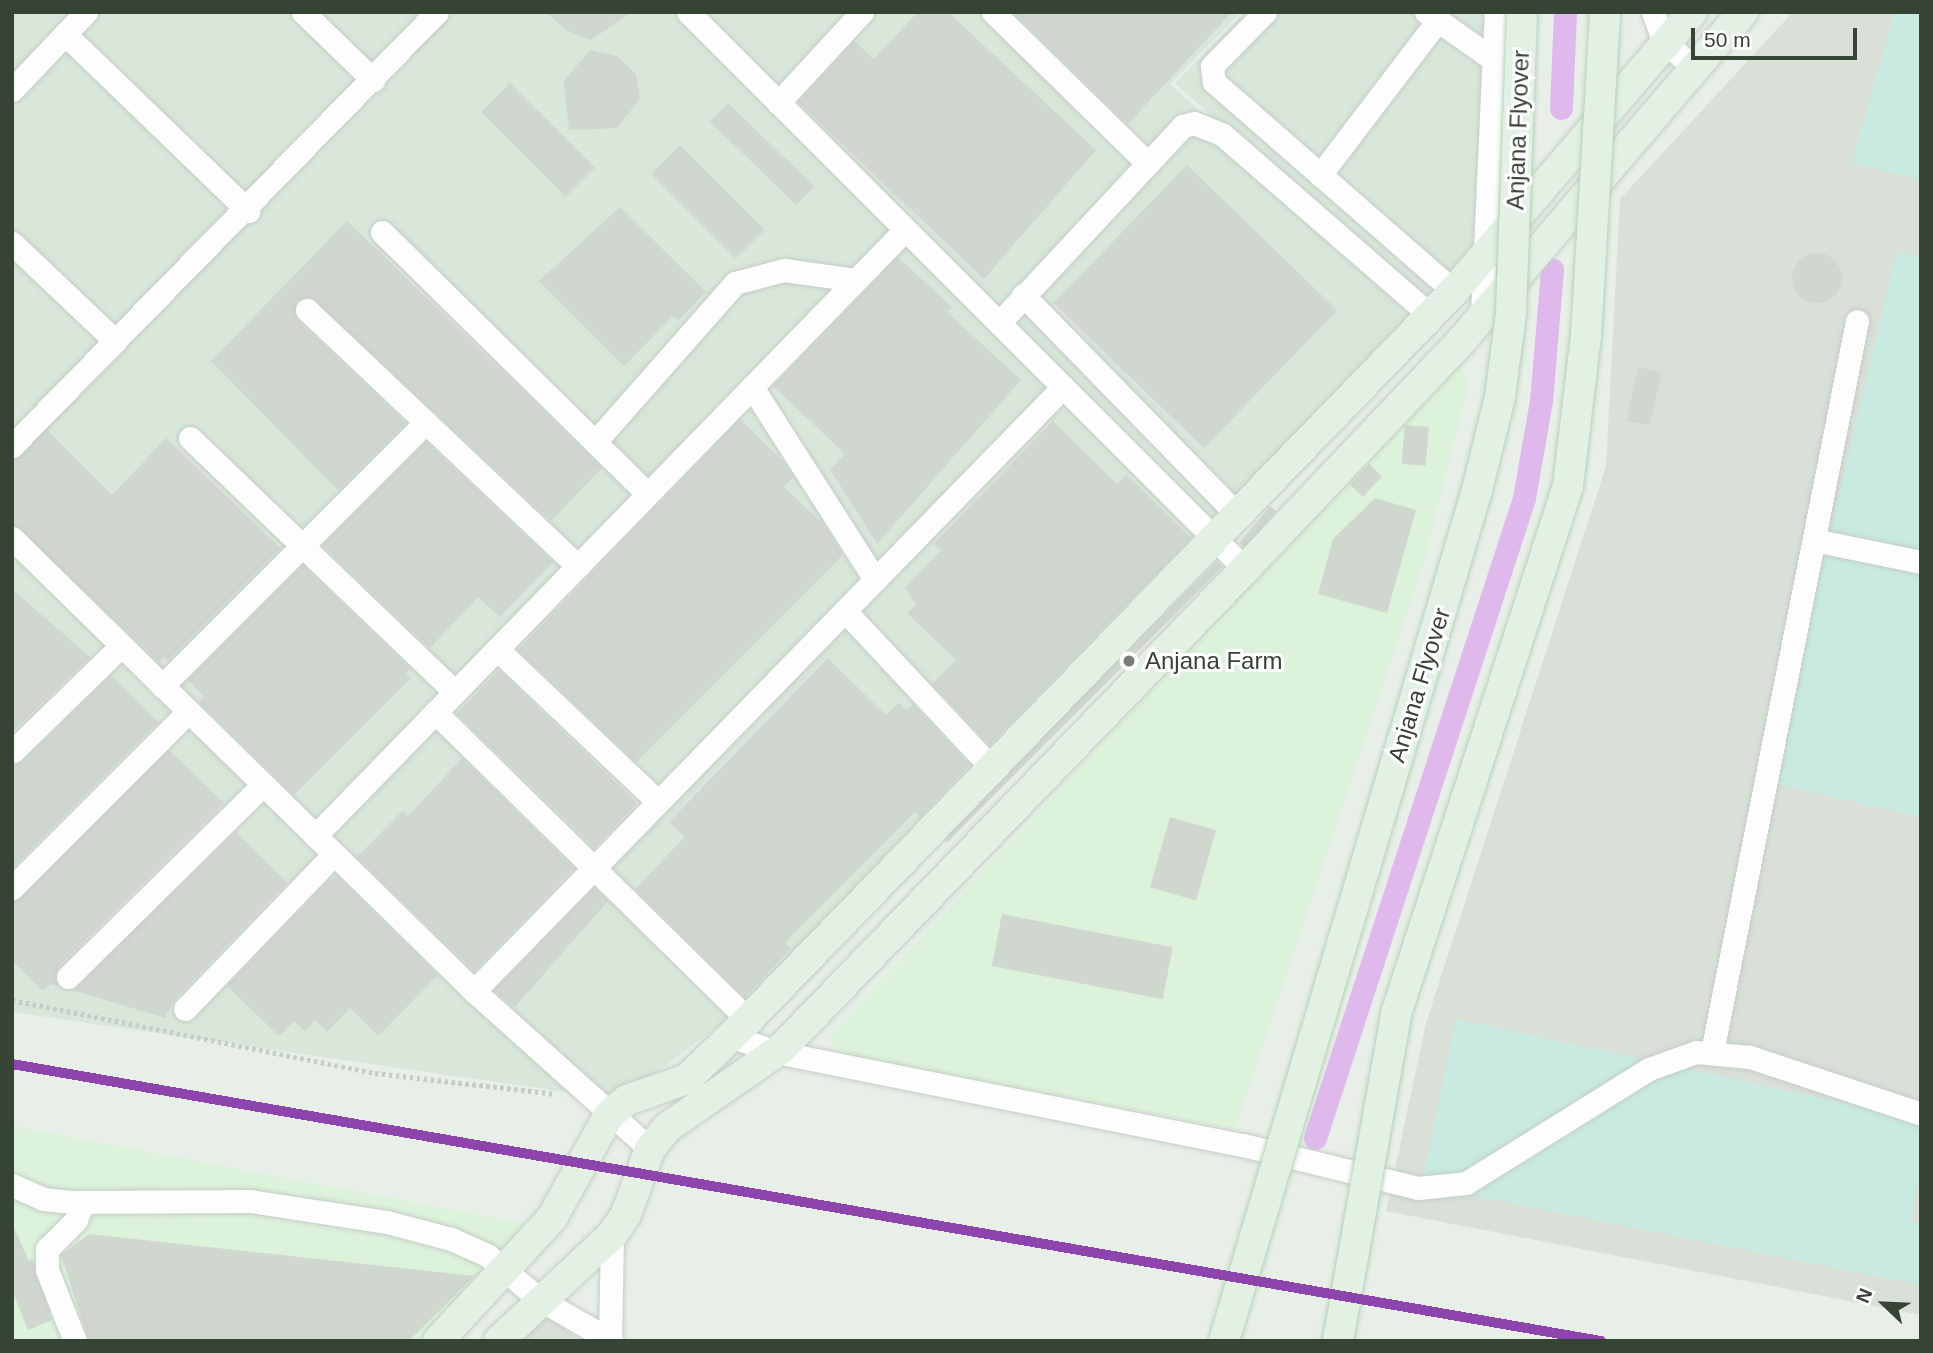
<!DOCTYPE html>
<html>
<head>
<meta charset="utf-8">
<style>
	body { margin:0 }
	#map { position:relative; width:1933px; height:1353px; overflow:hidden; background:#e8efe8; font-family:Arial,sans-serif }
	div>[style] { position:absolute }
	.residential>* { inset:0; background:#d9e7da }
	.commercial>* { inset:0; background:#dcf2db }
	.industrial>* { inset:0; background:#d8e0d8 }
	.green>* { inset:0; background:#c8eae0 }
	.canal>* { height:23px; margin:-11.5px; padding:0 11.5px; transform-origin:11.5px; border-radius:11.5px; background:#dfb9ec }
	.building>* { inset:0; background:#cfd7cf; transform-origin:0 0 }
	.round { border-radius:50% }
	.path>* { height:4.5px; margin-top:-2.25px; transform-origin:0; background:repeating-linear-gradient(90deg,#c6cdc6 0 3.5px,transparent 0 7px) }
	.roads { filter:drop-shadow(0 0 2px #c5cdc5) drop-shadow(0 0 2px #c5cdc5) }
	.minor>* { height:23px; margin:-11.5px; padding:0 11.5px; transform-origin:11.5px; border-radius:11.5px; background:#fcfdfc }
	.major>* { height:30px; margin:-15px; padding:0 15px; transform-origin:15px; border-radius:15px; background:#e3f0e4 }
	.bridges { filter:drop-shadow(0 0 2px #b6d1b7) drop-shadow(0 0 2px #b6d1b7) }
	.major-bridge>* { height:30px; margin:-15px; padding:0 15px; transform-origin:15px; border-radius:15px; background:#e3f0e4 }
	.rail-1>* { height:10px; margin:-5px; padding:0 5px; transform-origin:5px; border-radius:5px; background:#8e44ad }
	.dots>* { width:19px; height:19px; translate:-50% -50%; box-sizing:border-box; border:4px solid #fff; border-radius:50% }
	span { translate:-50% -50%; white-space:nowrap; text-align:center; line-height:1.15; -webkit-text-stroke:6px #fff; paint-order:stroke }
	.street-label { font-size:24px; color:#354435 }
	.poi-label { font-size:24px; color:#354435 }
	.left { translate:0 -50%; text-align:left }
	.frame { position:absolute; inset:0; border:14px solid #354435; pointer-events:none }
	.north { position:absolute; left:1849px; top:1269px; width:70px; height:70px; -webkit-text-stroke:5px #fff; paint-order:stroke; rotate:293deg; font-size:19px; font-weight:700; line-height:28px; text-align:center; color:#354435 }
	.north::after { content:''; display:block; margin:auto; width:24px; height:32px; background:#354435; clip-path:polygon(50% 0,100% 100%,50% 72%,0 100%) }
	.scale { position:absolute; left:1691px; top:28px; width:166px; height:32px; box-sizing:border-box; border:4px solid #354435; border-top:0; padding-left:9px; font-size:21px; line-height:24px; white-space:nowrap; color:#354435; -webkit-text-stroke:5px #fff; paint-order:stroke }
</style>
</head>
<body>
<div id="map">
	<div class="residential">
		<i style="clip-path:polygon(12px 12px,684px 12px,1206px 541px,730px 1017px,641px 1084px,600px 1097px,12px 1012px)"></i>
		<i style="clip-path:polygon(701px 12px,1241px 12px,1170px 84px,1424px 314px,1219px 527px)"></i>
		<i style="clip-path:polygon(1245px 12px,1485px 12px,1477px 252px,1427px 310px,1175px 83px)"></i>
	</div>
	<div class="commercial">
		<i style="clip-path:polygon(1457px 362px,1469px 383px,1426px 556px,1235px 1129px,839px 1054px,830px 1036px)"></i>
		<i style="clip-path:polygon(12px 1126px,533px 1225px,424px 1341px,12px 1341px)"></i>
	</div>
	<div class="industrial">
		<i style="clip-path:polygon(1793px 12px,1921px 12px,1921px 1315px,1386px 1211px,1426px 1023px,1606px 466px,1620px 199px)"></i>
		<i style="clip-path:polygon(545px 1316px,583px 1341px,521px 1341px)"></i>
	</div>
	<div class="green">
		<i style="clip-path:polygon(1895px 12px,1921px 12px,1921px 179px,1852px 163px)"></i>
		<i style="clip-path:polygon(1897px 252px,1921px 257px,1921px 817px,1771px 782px)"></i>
		<i style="clip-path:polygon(1456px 1019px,1921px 1120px,1921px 1169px,1910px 1221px,1921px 1223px,1921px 1285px,1422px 1185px)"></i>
	</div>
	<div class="canal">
		<i style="left:1561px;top:108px;width:96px;rotate:-87.6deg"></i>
		<i style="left:1315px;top:1138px;width:673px;rotate:-71.91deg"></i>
		<i style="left:1524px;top:498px;width:98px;rotate:-80.1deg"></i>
		<i style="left:1541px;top:401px;width:132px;rotate:-85.2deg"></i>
	</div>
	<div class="building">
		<i style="clip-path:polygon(546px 12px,632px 12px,591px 40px,566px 30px)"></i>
		<i style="clip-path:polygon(918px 12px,948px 12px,1096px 150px,984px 279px,798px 102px,854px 41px,874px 59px)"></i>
		<i style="clip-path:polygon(1013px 12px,1232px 12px,1128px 124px)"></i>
		<i style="clip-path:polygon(590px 50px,617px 56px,636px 74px,640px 99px,617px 128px,569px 130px,564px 81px)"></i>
		<i style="left:510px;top:83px;width:120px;height:41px;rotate:45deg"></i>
		<i style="left:728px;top:103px;width:120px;height:26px;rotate:44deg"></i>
		<i style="left:680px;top:145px;width:120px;height:41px;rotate:45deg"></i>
		<i style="left:1187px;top:165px;width:209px;height:192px;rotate:44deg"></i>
		<i style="clip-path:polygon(620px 207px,706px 292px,678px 321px,673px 316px,624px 366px,539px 281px)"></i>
		<i style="clip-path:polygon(347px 221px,602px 468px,551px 521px,311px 297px,296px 301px,297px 320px,406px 423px,338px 490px,211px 361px)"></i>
		<i class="round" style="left:1792px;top:253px;width:50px;height:50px"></i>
		<i style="clip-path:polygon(898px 257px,952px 307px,947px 312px,1021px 380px,877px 544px,830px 469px,845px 454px,773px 386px)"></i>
		<i style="left:1638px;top:367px;width:24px;height:55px;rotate:12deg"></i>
		<i style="clip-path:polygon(740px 419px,782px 460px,793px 477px,784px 487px,823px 524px,843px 555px,636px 762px,518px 650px)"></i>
		<i style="clip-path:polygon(1053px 421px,1117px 484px,1126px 475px,1191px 538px,990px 745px,932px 684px,956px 660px,907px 613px,916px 605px,905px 588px,941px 550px,934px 544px)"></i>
		<i style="left:1405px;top:425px;width:24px;height:39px;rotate:5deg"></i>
		<i style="clip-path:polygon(47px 430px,112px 495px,166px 438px,280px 548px,168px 660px,164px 657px,159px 662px,12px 524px,12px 460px)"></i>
		<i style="clip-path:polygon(426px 442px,553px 562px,500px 617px,478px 597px,430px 648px,322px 545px)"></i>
		<i style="left:1369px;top:464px;width:18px;height:28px;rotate:43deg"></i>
		<i style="clip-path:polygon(1375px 498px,1416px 510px,1387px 613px,1318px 594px,1333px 539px)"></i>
		<i style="left:1270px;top:506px;width:8px;height:48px;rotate:40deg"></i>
		<i style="left:1217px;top:561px;width:8px;height:390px;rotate:45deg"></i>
		<i style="clip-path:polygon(303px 565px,410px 669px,406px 673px,411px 678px,294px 795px,199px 702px,204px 697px,188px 680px)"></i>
		<i style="clip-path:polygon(12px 589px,90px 657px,12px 732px)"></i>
		<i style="clip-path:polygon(828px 658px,886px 715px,899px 702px,906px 710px,913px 704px,970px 765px,920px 817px,915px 812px,785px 942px,791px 948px,745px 997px,635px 889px,685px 837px,669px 822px)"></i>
		<i style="left:499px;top:670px;width:192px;height:61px;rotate:44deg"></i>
		<i style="clip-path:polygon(111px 675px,158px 722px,12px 868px,12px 765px,23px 761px)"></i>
		<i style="clip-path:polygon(169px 750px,224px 803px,58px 967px,57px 986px,50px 984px,43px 991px,12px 961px,12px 902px)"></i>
		<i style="clip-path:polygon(462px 758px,574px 868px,474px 971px,357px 857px,402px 811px,408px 816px)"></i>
		<i style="left:1170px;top:817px;width:48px;height:73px;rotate:16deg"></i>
		<i style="clip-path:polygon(236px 832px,287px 882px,175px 999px,165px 1018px,72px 990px)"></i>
		<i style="clip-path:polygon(338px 877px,438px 975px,378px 1036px,350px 1008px,327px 1032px,315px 1020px,305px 1031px,294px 1021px,279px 1036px,227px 986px,329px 880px)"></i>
		<i style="clip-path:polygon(594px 888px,608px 901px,514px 1008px,494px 990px)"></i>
		<i style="left:1002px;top:914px;width:174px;height:53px;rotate:11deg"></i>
		<i style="clip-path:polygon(12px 1223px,29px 1261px,33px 1259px,52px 1320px,28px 1330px,12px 1290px)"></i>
		<i style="clip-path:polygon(89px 1234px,474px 1276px,409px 1341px,89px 1341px,61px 1255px)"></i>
	</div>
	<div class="path">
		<i style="left:12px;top:1000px;width:370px;rotate:11.4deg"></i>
		<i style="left:375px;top:1073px;width:182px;rotate:6.6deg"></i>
	</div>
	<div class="roads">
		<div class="minor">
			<i style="left:303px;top:12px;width:98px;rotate:44.2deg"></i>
			<i style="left:688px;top:12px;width:788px;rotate:45deg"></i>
			<i style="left:993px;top:12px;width:217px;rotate:44.4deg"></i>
			<i style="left:1265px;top:12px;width:76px;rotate:134.5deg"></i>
			<i style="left:1212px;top:66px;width:16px;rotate:83deg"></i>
			<i style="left:1214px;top:82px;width:318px;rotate:41.1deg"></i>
			<i style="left:1426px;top:12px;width:83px;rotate:35.2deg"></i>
			<i style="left:1653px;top:12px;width:32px;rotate:70deg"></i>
			<i style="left:1664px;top:42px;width:39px;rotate:40deg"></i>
			<i style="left:65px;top:34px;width:255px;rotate:44deg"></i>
			<i style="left:12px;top:90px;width:108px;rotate:-46.5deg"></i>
			<i style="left:778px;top:103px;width:124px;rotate:-47.3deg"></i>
			<i style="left:1320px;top:175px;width:195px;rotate:-52.7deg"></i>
			<i style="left:382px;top:232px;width:373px;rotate:44.6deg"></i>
			<i style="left:12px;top:243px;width:139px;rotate:43.5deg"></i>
			<i style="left:1023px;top:295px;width:310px;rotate:45.7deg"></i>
			<i style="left:307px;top:310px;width:373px;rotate:43.4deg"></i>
			<i style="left:1482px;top:315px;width:303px;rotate:-87.4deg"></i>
			<i style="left:999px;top:323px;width:270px;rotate:-47deg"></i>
			<i style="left:1183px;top:126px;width:11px;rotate:-15deg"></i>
			<i style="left:1194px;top:123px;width:31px;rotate:22deg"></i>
			<i style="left:1223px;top:135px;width:276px;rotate:41deg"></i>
			<i style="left:752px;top:387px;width:228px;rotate:57.4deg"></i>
			<i style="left:190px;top:438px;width:367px;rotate:43.8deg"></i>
			<i style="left:595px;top:442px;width:212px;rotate:-48.6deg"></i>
			<i style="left:735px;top:283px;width:51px;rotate:-14.9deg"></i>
			<i style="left:784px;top:270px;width:73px;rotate:7.9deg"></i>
			<i style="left:12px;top:446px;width:607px;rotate:-45.6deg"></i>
			<i style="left:12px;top:538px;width:647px;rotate:44.44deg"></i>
			<i style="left:474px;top:991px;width:237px;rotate:41.9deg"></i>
			<i style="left:1814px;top:540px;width:109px;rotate:11.6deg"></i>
			<i style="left:845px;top:611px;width:216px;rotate:46.9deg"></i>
			<i style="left:497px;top:649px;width:222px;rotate:43.5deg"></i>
			<i style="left:162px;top:686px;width:373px;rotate:-45deg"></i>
			<i style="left:435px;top:712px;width:439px;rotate:44.5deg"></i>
			<i style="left:13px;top:751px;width:151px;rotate:-44.2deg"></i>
			<i style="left:315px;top:836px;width:846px;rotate:-45.77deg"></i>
			<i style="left:12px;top:888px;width:249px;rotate:-45deg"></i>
			<i style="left:68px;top:977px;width:274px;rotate:-44.6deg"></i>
			<i style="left:474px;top:991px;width:844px;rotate:-45.72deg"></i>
			<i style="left:185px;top:1009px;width:215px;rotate:-46.1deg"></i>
			<i style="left:730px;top:1036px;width:49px;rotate:19.2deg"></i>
			<i style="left:776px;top:1052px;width:476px;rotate:11.3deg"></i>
			<i style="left:1243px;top:1145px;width:180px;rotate:13.8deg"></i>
			<i style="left:1418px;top:1188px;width:48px;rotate:-5.9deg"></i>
			<i style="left:1466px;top:1183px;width:216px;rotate:-31.9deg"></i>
			<i style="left:1649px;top:1069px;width:50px;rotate:-19.9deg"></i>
			<i style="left:1696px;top:1052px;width:54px;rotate:5.3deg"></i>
			<i style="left:1750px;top:1057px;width:180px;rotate:18.4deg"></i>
			<i style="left:1712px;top:1052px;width:745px;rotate:-78.78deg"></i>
			<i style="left:12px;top:1185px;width:34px;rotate:24deg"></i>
			<i style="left:43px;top:1199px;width:30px;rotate:6deg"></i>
			<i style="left:73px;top:1202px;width:177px;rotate:-0.3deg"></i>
			<i style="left:250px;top:1201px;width:139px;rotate:8.7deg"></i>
			<i style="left:387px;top:1222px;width:66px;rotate:14.9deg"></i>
			<i style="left:451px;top:1239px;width:39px;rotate:24deg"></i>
			<i style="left:487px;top:1255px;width:68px;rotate:40.2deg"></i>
			<i style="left:539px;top:1299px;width:84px;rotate:29.9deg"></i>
			<i style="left:610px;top:1340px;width:105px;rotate:-88.9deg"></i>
			<i style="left:75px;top:1341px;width:76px;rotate:-111.5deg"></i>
			<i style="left:47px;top:1270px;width:21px;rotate:-90deg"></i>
			<i style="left:47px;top:1249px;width:41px;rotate:-45deg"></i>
			<i style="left:76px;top:1220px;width:19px;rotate:-69deg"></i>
		</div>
		<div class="major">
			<i style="left:438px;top:1341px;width:168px;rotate:-47.2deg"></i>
			<i style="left:552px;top:1218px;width:118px;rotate:-61deg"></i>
			<i style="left:609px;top:1115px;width:23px;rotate:-40deg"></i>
			<i style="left:627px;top:1100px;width:64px;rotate:-19.3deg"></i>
			<i style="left:687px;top:1079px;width:85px;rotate:-44deg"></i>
			<i style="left:748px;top:1020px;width:1015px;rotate:-45.92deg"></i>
			<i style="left:1454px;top:291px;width:367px;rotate:-49.5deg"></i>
			<i style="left:499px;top:1341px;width:155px;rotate:-43.2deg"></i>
			<i style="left:612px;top:1235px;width:25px;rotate:-56deg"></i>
			<i style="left:626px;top:1214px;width:69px;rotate:-69.7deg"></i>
			<i style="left:650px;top:1149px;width:28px;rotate:-51deg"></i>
			<i style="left:668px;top:1127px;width:139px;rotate:-34.7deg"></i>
			<i style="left:782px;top:1048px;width:666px;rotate:-45.97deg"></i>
			<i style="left:1245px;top:569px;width:315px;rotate:-46.5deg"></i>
			<i style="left:1462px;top:340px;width:432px;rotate:-49.4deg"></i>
		</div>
	</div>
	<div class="bridges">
		<div class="major-bridge">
			<i style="left:1224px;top:1341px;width:888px;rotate:-73.44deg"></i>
			<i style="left:1477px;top:490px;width:96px;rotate:-76.1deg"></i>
			<i style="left:1500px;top:397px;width:85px;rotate:-82.5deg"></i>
			<i style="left:1511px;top:313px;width:301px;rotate:-87.9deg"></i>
			<i style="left:1338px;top:1341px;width:335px;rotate:-79.9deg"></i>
			<i style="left:1397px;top:1011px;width:552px;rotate:-71.96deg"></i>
			<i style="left:1568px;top:486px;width:152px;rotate:-83.2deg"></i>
			<i style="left:1586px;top:335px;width:324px;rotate:-86.6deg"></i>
		</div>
	</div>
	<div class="rail-1">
		<i style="left:12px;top:1064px;width:1613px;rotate:9.89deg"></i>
	</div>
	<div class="dots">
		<i style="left:1129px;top:661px;background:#748074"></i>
	</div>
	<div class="street-label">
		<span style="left:1518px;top:130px;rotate:-88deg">Anjana Flyover</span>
		<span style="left:1419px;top:685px;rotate:-73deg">Anjana Flyover</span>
	</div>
	<div class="poi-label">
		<span class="left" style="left:1145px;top:661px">Anjana Farm</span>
	</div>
	<div class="frame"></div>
	<div class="north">N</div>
	<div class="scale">50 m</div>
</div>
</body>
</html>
